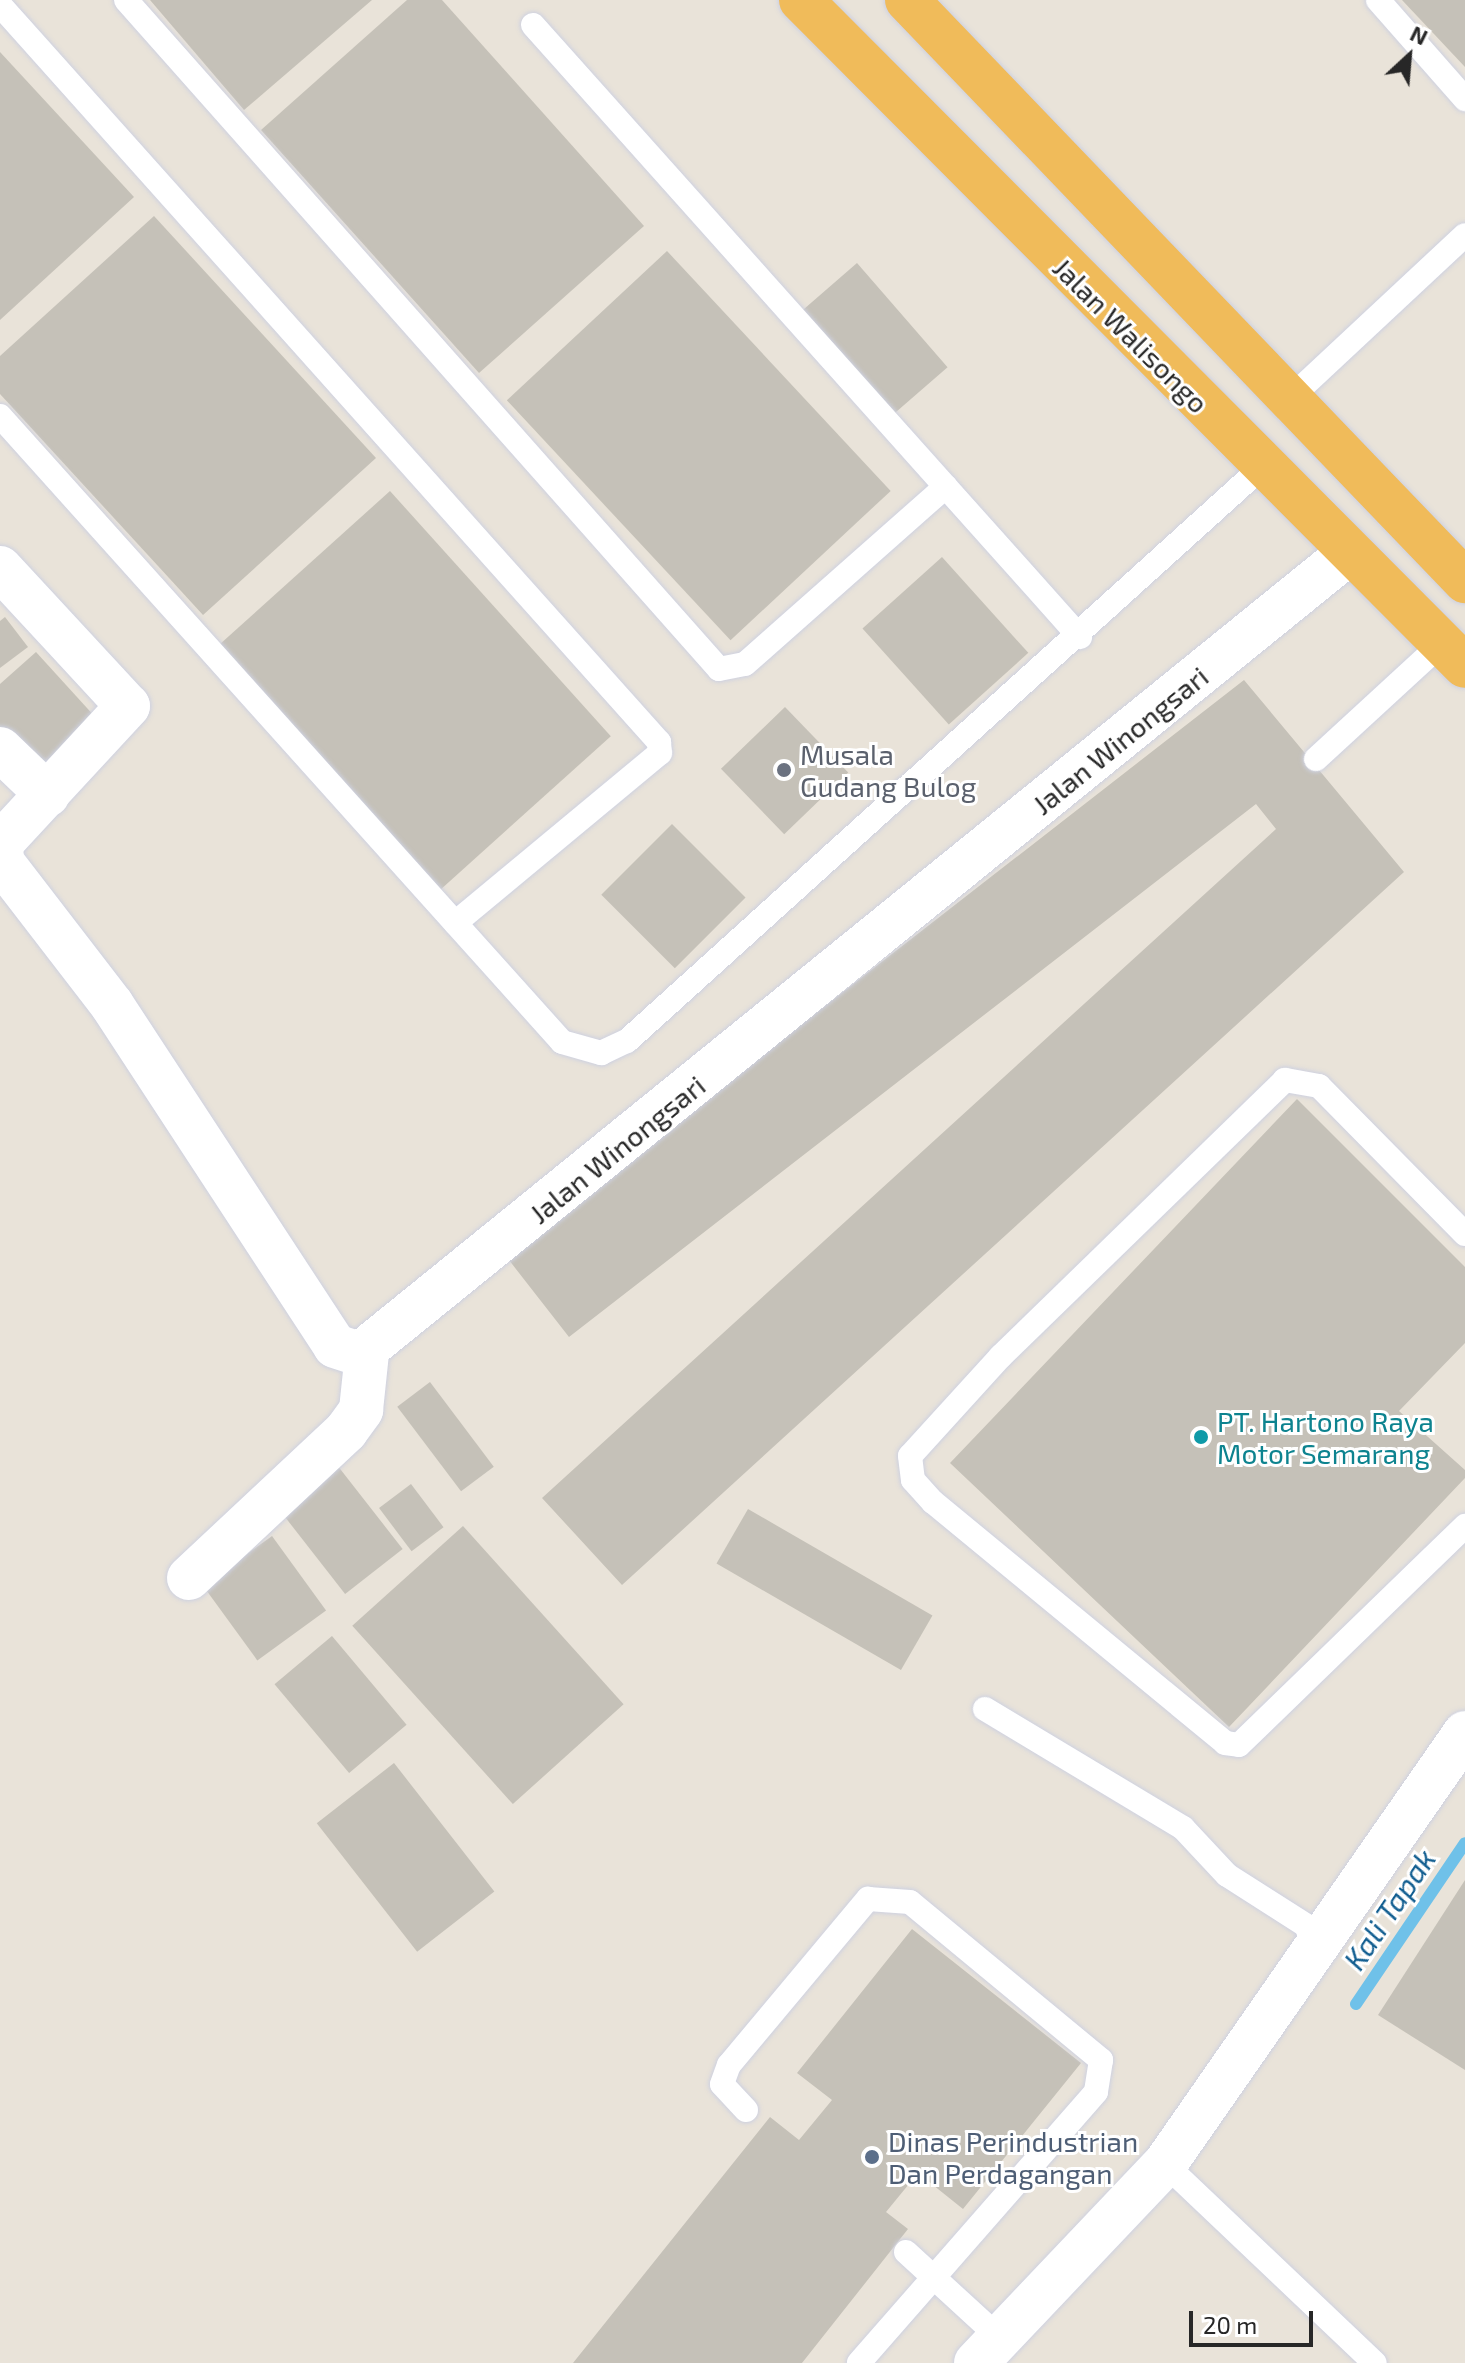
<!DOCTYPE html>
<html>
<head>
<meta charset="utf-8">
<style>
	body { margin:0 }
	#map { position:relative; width:1465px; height:2363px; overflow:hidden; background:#e9e3d9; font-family:"Exo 2",sans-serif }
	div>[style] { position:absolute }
	.stream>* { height:12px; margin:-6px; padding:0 6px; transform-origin:6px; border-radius:6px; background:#6fc1e9 }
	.building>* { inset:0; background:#c5c1b8; transform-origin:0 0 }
	.roads { filter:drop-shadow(0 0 2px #ced1e0) drop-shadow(0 0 2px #ced1e0) }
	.service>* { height:24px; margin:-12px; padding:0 12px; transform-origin:12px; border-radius:12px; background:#fff }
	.minor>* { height:44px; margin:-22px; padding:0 22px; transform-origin:22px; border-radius:22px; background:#fff }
	.trunk>* { height:44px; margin:-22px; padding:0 22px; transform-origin:22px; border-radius:22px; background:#f0bb5a }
	.dots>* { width:22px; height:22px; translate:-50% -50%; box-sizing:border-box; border:4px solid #fff; border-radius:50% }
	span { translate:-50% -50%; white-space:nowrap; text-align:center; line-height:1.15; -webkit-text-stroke:6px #fff; paint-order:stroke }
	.street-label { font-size:28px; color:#272727 }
	.worship-label { font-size:28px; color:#5b616d }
	.left { translate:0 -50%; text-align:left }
	.culture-label { font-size:28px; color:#0d838f }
	.service-label { font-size:28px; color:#4e5e75 }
	.water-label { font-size:30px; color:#125e90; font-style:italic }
	.north { position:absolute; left:1369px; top:16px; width:80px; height:80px; -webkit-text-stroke:6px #fff; paint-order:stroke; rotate:26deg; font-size:22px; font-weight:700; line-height:32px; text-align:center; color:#272727 }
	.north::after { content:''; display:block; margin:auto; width:28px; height:36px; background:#272727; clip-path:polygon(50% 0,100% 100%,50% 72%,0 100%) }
	.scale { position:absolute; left:1189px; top:2311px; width:124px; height:36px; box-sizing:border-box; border:4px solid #272727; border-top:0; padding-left:10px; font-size:24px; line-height:28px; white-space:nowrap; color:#272727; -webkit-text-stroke:6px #fff; paint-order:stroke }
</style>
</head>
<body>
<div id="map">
	<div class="stream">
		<i style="left:1356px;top:2004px;width:194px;rotate:-55.9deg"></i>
	</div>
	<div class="building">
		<i style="clip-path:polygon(150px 0,372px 0,244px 110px)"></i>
		<i style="clip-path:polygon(407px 0,442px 0,644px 226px,479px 373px,261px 130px)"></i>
		<i style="clip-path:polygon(1402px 0,1465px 0,1465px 67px)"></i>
		<i style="clip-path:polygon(0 52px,134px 197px,0 320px)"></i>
		<i style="clip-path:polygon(154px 216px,376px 458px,203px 615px,0 394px,0 356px)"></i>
		<i style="left:667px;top:251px;width:328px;height:219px;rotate:47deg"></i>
		<i style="left:857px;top:263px;width:138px;height:74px;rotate:49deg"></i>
		<i style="left:390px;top:491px;width:330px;height:229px;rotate:48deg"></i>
		<i style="left:942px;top:557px;width:129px;height:107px;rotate:48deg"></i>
		<i style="clip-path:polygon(5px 617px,28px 647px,0 668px,0 621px)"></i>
		<i style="clip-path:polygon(36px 652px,97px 719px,40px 771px,0 728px,0 684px)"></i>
		<i style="clip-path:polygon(1244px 680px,1404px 872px,622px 1585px,542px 1498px,1276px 829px,1256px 804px,569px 1337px,505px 1255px)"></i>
		<i style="left:785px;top:707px;width:91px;height:89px;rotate:46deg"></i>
		<i style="left:672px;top:824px;width:104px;height:100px;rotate:45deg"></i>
		<i style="clip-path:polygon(1297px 1099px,1465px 1267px,1465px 1343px,1399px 1411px,1465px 1470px,1465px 1478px,1229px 1727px,950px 1463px)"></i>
		<i style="left:430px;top:1382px;width:106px;height:41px;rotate:53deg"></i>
		<i style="left:330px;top:1456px;width:118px;height:73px;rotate:52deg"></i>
		<i style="left:411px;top:1484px;width:54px;height:40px;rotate:53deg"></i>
		<i style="left:748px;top:1509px;width:213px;height:63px;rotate:30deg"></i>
		<i style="left:463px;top:1526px;width:240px;height:149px;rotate:48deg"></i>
		<i style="left:272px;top:1536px;width:92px;height:85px;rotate:54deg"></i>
		<i style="left:332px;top:1636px;width:116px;height:75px;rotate:50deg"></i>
		<i style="left:394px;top:1763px;width:163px;height:98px;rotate:52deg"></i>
		<i style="clip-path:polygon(1465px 1880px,1465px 2070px,1378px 2015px)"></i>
		<i style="clip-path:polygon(912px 1929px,1081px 2063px,963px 2209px,918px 2173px,886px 2212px,908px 2229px,802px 2363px,573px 2363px,770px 2117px,799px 2140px,832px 2100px,797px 2073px)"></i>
	</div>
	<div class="roads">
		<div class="service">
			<i style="left:126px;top:0;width:894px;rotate:48.45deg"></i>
			<i style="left:719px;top:669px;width:26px;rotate:-11deg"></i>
			<i style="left:745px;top:664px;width:268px;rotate:-41.5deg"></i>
			<i style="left:1378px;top:0;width:132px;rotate:48.7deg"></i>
			<i style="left:0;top:5px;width:989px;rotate:48.2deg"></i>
			<i style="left:659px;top:742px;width:11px;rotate:85deg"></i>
			<i style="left:660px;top:753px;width:266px;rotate:140.3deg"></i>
			<i style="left:533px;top:25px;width:821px;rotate:48.21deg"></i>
			<i style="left:1287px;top:401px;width:243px;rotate:-43deg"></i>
			<i style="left:0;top:416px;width:841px;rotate:48.08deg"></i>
			<i style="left:562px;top:1042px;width:41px;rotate:15.8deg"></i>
			<i style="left:601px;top:1053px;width:29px;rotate:-25deg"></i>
			<i style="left:627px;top:1041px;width:856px;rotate:-42.11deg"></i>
			<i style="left:1316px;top:759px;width:171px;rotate:-42.6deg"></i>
			<i style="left:1465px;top:1234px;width:208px;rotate:-134.6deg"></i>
			<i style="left:1319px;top:1086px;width:35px;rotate:-170deg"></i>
			<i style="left:1285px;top:1080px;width:396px;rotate:135.8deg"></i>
			<i style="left:1001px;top:1356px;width:135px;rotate:132.3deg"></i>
			<i style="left:910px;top:1456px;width:24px;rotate:83deg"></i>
			<i style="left:913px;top:1480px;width:30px;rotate:48deg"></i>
			<i style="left:933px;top:1502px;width:379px;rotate:39.5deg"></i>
			<i style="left:1225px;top:1743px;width:14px;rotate:8deg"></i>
			<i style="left:1239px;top:1745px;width:315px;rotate:-44.1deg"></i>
			<i style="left:985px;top:1709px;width:231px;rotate:31deg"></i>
			<i style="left:1183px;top:1828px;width:64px;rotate:46.9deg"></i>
			<i style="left:1227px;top:1875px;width:95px;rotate:32.5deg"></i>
			<i style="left:1307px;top:1926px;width:29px;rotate:76deg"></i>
			<i style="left:746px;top:2110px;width:35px;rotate:-133deg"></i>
			<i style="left:722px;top:2084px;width:20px;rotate:-70deg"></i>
			<i style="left:729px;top:2065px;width:217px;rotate:-50.1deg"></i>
			<i style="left:868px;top:1899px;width:42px;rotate:4.1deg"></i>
			<i style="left:910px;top:1902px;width:248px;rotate:39.6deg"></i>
			<i style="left:1101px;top:2060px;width:32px;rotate:99deg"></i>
			<i style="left:1096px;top:2092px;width:360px;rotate:131.2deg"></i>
			<i style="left:1165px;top:2164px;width:289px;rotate:43.5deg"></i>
			<i style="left:906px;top:2252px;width:127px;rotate:42.5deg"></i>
		</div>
		<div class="minor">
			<i style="left:0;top:568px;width:188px;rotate:47.2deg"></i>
			<i style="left:128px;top:706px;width:187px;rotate:132.8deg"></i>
			<i style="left:1px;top:843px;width:19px;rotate:87deg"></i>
			<i style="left:2px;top:862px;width:180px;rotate:52.4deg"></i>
			<i style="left:112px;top:1005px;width:407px;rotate:56.8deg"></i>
			<i style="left:335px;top:1346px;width:26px;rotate:18deg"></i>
			<i style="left:360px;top:1354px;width:1274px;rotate:-39.01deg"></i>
			<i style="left:0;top:749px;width:66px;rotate:43.8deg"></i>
			<i style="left:189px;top:1578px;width:215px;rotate:-43.1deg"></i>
			<i style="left:346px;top:1431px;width:26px;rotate:-54deg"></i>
			<i style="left:361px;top:1410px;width:57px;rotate:-84deg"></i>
			<i style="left:976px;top:2363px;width:274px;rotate:-46.5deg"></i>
			<i style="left:1165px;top:2164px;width:525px;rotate:-55.16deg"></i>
		</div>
		<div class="trunk">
			<i style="left:801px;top:0;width:940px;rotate:45.09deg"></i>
			<i style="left:907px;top:0;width:806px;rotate:46.16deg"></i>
		</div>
	</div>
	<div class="dots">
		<i style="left:784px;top:770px;background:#6b7280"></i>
		<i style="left:1201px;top:1437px;background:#0f9aa8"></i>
		<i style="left:872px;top:2157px;background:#5c6f8a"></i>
	</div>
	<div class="street-label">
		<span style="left:1131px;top:335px;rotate:45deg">Jalan Walisongo</span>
		<span style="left:1120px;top:740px;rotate:-39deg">Jalan Winongsari</span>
		<span style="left:617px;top:1149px;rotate:-39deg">Jalan Winongsari</span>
	</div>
	<div class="worship-label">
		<span class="left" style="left:800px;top:770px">Musala<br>Gudang Bulog</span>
	</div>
	<div class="culture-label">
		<span class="left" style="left:1217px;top:1437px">PT. Hartono Raya<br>Motor Semarang</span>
	</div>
	<div class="service-label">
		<span class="left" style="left:888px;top:2157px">Dinas Perindustrian<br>Dan Perdagangan</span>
	</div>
	<div class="water-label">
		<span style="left:1389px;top:1909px;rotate:-56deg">Kali Tapak</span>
	</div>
	<div class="north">N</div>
	<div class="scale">20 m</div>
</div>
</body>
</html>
